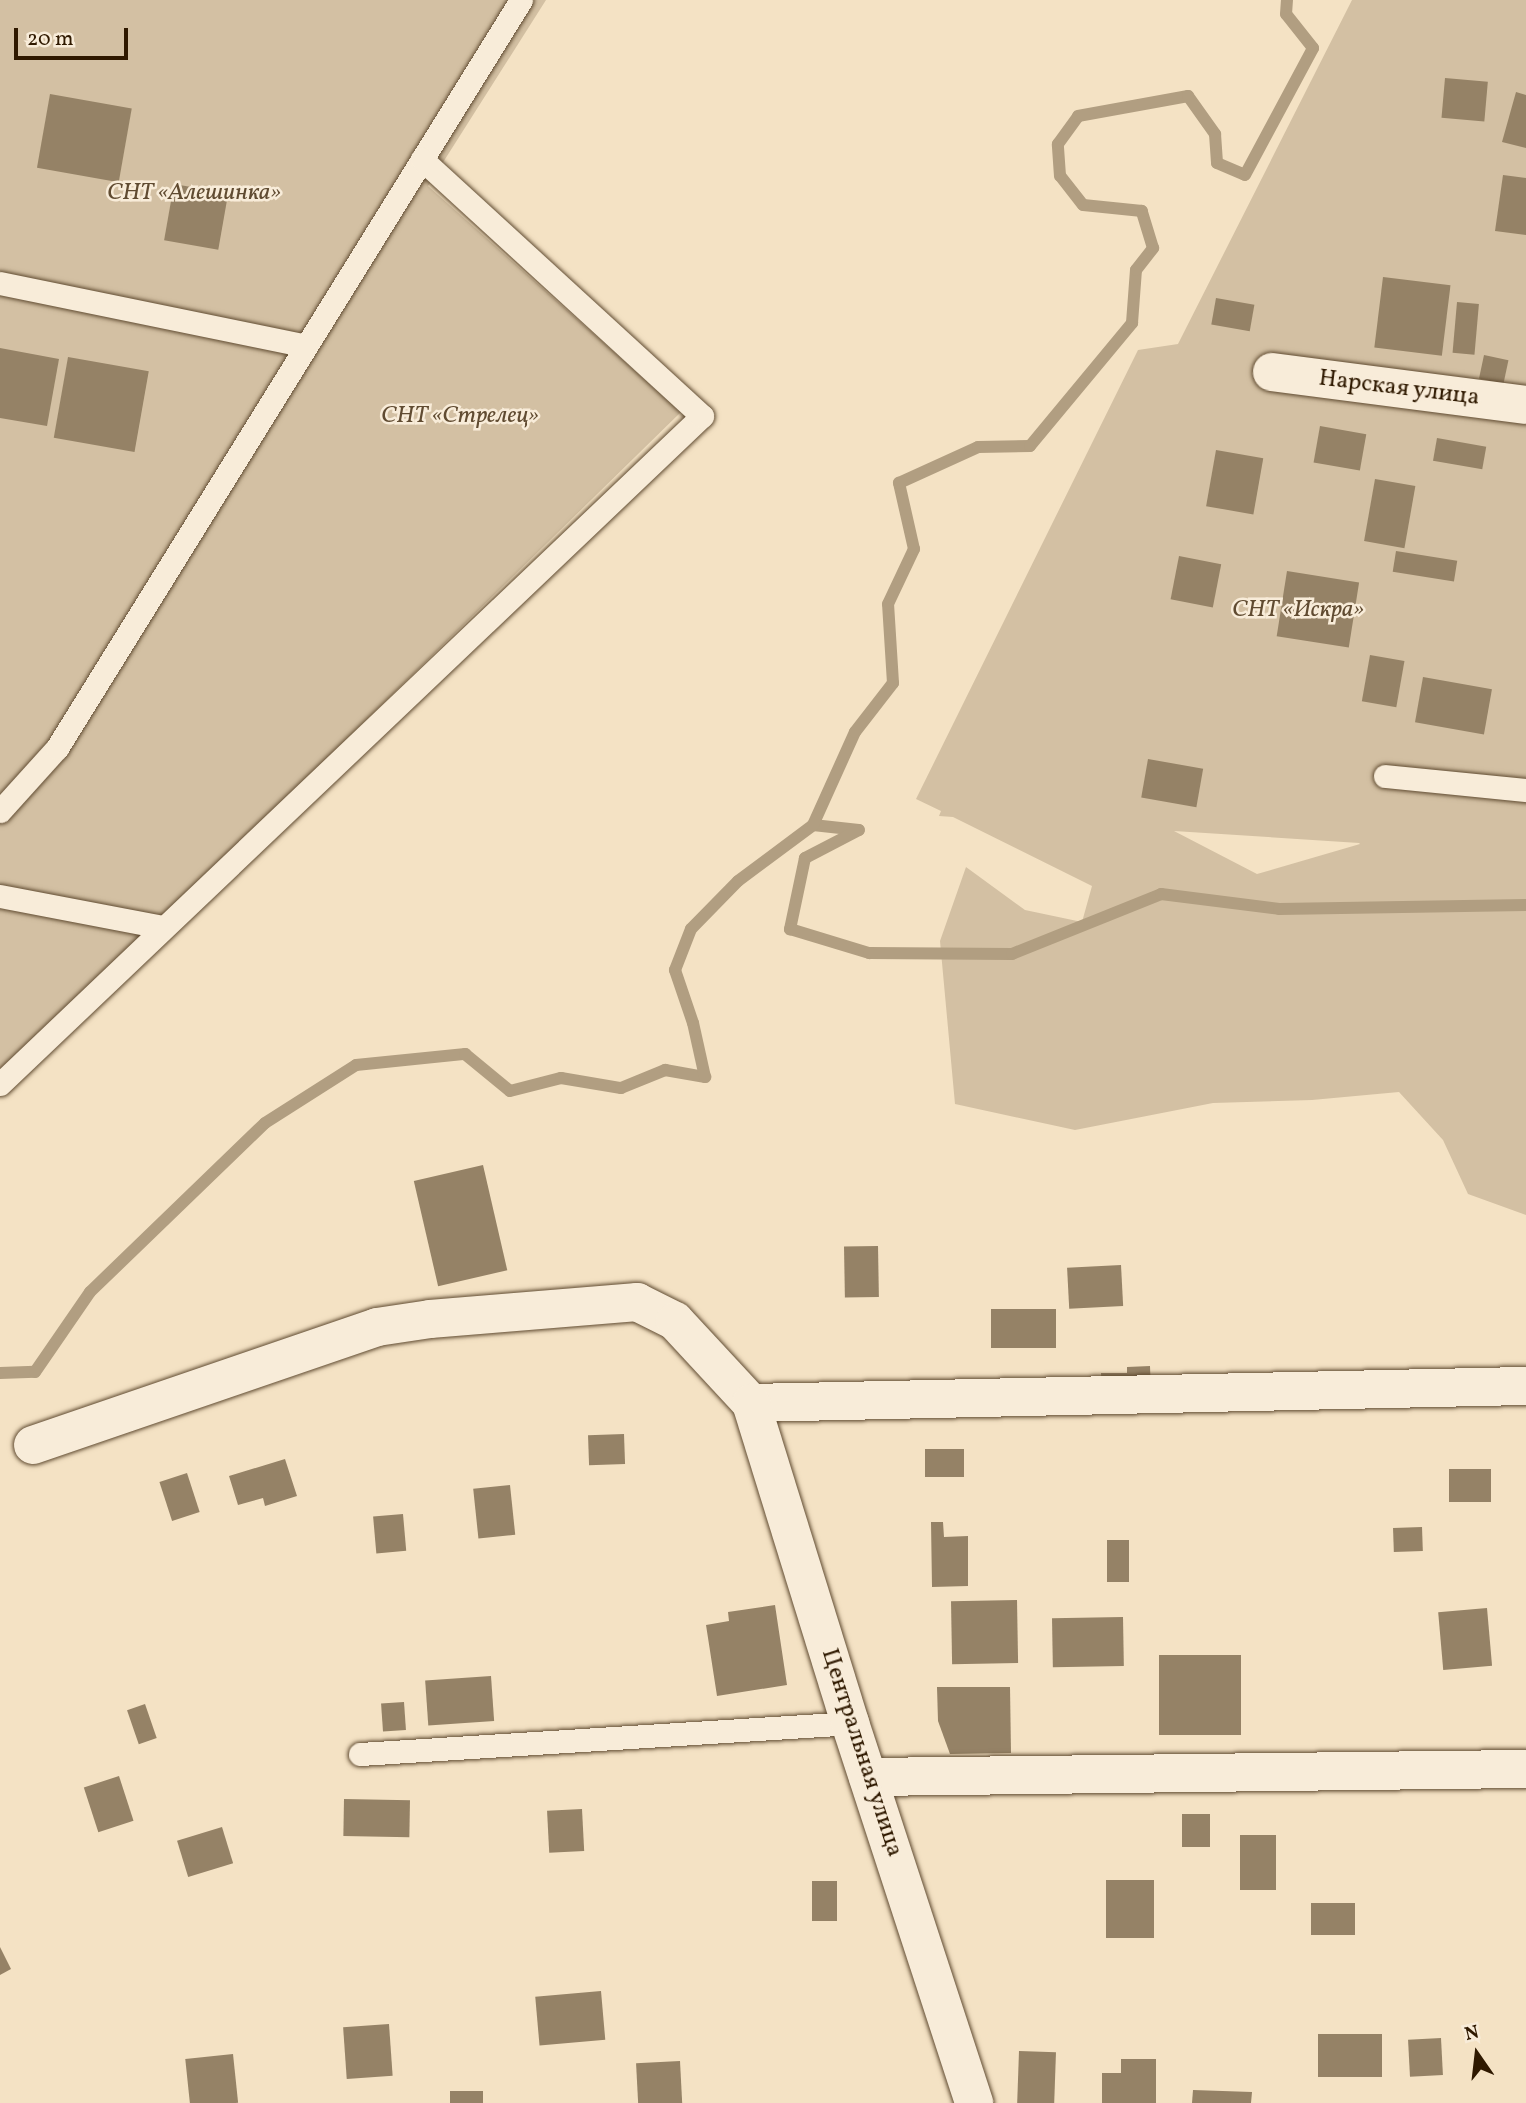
<!DOCTYPE html>
<html>
<head>
<meta charset="utf-8">
<style>
	body { margin:0 }
	#map { position:relative; width:1526px; height:2103px; overflow:hidden; background:#f4e2c4; font-family:Vollkorn,serif }
	div>[style] { position:absolute }
	.green>* { inset:0; background:#d3c0a3 }
	.stream>* { height:12px; margin:-6px; padding:0 6px; transform-origin:6px; border-radius:6px; background:#b19e81 }
	.building>* { inset:0; background:#958266; transform-origin:0 0 }
	.roads { filter:drop-shadow(0 0 2px #604b31) drop-shadow(0 0 2px #604b31) }
	.lane>* { height:23px; margin:-11.5px; padding:0 11.5px; transform-origin:11.5px; border-radius:11.5px; background:#f8ecd9 }
	.street>* { height:38px; margin:-19px; padding:0 19px; transform-origin:19px; border-radius:19px; background:#f8ecd9 }
	span { translate:-50% -50%; white-space:nowrap; text-align:center; line-height:1.15; -webkit-text-stroke:5px #f8ecd9; paint-order:stroke }
	.park-label { font-size:24px; color:#604b31; font-style:italic }
	.street-label { font-size:24px; color:#2f1900 }
	.north { position:absolute; left:1442px; top:2019px; width:70px; height:70px; -webkit-text-stroke:5px #f8ecd9; paint-order:stroke; rotate:346deg; font-size:19px; font-weight:700; line-height:28px; text-align:center; color:#2f1900 }
	.north::after { content:''; display:block; margin:auto; width:24px; height:32px; background:#2f1900; clip-path:polygon(50% 0,100% 100%,50% 72%,0 100%) }
	.scale { position:absolute; left:14px; top:28px; width:114px; height:32px; box-sizing:border-box; border:4px solid #2f1900; border-top:0; padding-left:9px; font-size:21px; line-height:24px; white-space:nowrap; color:#2f1900; -webkit-text-stroke:5px #f8ecd9; paint-order:stroke }
</style>
</head>
<body>
<div id="map">
	<div class="green">
		<i style="clip-path:polygon(0 0,546px 0,428px 186px,681px 412px,0 1078px)"></i>
		<i style="clip-path:polygon(evenodd,1352px 0,1526px 0,1526px 1215px,1468px 1194px,1443px 1140px,1399px 1092px,1312px 1100px,1213px 1103px,1075px 1130px,955px 1104px,940px 941px,966px 867px,1025px 910px,1082px 922px,1092px 886px,953px 817px,939px 816px,941px 811px,916px 799px,1138px 350px,1178px 344px,1352px 0,1174px 831px,1359px 843px,1360px 844px,1257px 874px,1174px 831px)"></i>
	</div>
	<div class="stream">
		<i style="left:813px;top:825px;width:46px;rotate:6.2deg"></i>
		<i style="left:859px;top:830px;width:61px;rotate:152.6deg"></i>
		<i style="left:805px;top:858px;width:73px;rotate:101.9deg"></i>
		<i style="left:790px;top:929px;width:83px;rotate:16.9deg"></i>
		<i style="left:869px;top:953px;width:143px;rotate:0.4deg"></i>
		<i style="left:1012px;top:954px;width:161px;rotate:-21.9deg"></i>
		<i style="left:1161px;top:894px;width:119px;rotate:7.2deg"></i>
		<i style="left:1279px;top:909px;width:247px;rotate:-0.9deg"></i>
		<i style="left:0;top:1373px;width:35px;rotate:-2deg"></i>
		<i style="left:35px;top:1372px;width:97px;rotate:-55.5deg"></i>
		<i style="left:90px;top:1292px;width:243px;rotate:-44deg"></i>
		<i style="left:265px;top:1123px;width:108px;rotate:-32.5deg"></i>
		<i style="left:356px;top:1065px;width:110px;rotate:-5.8deg"></i>
		<i style="left:465px;top:1054px;width:58px;rotate:39.4deg"></i>
		<i style="left:510px;top:1091px;width:53px;rotate:-14.3deg"></i>
		<i style="left:561px;top:1078px;width:61px;rotate:9.5deg"></i>
		<i style="left:621px;top:1088px;width:48px;rotate:-22.2deg"></i>
		<i style="left:665px;top:1070px;width:41px;rotate:9.9deg"></i>
		<i style="left:705px;top:1077px;width:55px;rotate:-102.5deg"></i>
		<i style="left:693px;top:1023px;width:56px;rotate:-108.8deg"></i>
		<i style="left:675px;top:970px;width:44px;rotate:-68.7deg"></i>
		<i style="left:691px;top:929px;width:67px;rotate:-45.6deg"></i>
		<i style="left:738px;top:881px;width:94px;rotate:-36.7deg"></i>
		<i style="left:813px;top:825px;width:102px;rotate:-65.7deg"></i>
		<i style="left:855px;top:732px;width:62px;rotate:-52.2deg"></i>
		<i style="left:893px;top:683px;width:79px;rotate:-93.6deg"></i>
		<i style="left:888px;top:604px;width:61px;rotate:-64.7deg"></i>
		<i style="left:914px;top:549px;width:68px;rotate:-102.8deg"></i>
		<i style="left:899px;top:483px;width:87px;rotate:-24.5deg"></i>
		<i style="left:978px;top:447px;width:52px;rotate:-1.1deg"></i>
		<i style="left:1030px;top:446px;width:160px;rotate:-50.3deg"></i>
		<i style="left:1132px;top:323px;width:53px;rotate:-85.7deg"></i>
		<i style="left:1136px;top:270px;width:28px;rotate:-52deg"></i>
		<i style="left:1153px;top:248px;width:39px;rotate:-107deg"></i>
		<i style="left:1142px;top:211px;width:59px;rotate:-174.2deg"></i>
		<i style="left:1083px;top:205px;width:37px;rotate:-128deg"></i>
		<i style="left:1060px;top:176px;width:32px;rotate:-94deg"></i>
		<i style="left:1058px;top:144px;width:34px;rotate:-54deg"></i>
		<i style="left:1078px;top:116px;width:112px;rotate:-10.3deg"></i>
		<i style="left:1188px;top:96px;width:47px;rotate:54.6deg"></i>
		<i style="left:1215px;top:134px;width:29px;rotate:86deg"></i>
		<i style="left:1217px;top:163px;width:30px;rotate:23deg"></i>
		<i style="left:1245px;top:175px;width:144px;rotate:-61.8deg"></i>
		<i style="left:1313px;top:48px;width:43px;rotate:-128.5deg"></i>
		<i style="left:1286px;top:14px;width:14px;rotate:-86deg"></i>
	</div>
	<div class="building">
		<i style="left:1445px;top:78px;width:43px;height:40px;rotate:5deg"></i>
		<i style="clip-path:polygon(1516px 92px,1526px 95px,1526px 148px,1502px 142px)"></i>
		<i style="left:50px;top:94px;width:83px;height:75px;rotate:10deg"></i>
		<i style="clip-path:polygon(1503px 175px,1526px 178px,1526px 235px,1495px 231px)"></i>
		<i style="left:174px;top:184px;width:55px;height:57px;rotate:10deg"></i>
		<i style="left:1383px;top:277px;width:68px;height:71px;rotate:7deg"></i>
		<i style="left:1216px;top:298px;width:39px;height:27px;rotate:10deg"></i>
		<i style="left:1457px;top:302px;width:22px;height:51px;rotate:5deg"></i>
		<i style="clip-path:polygon(0 348px,59px 359px,47px 426px,0 418px)"></i>
		<i style="left:1484px;top:355px;width:25px;height:24px;rotate:12deg"></i>
		<i style="left:68px;top:357px;width:82px;height:82px;rotate:10deg"></i>
		<i style="left:1320px;top:426px;width:47px;height:37px;rotate:10deg"></i>
		<i style="left:1437px;top:438px;width:50px;height:23px;rotate:10deg"></i>
		<i style="left:1216px;top:450px;width:48px;height:57px;rotate:10deg"></i>
		<i style="left:1375px;top:479px;width:41px;height:63px;rotate:10deg"></i>
		<i style="left:1396px;top:551px;width:62px;height:21px;rotate:9deg"></i>
		<i style="left:1179px;top:556px;width:43px;height:44px;rotate:11deg"></i>
		<i style="left:1287px;top:571px;width:73px;height:66px;rotate:9deg"></i>
		<i style="left:1370px;top:655px;width:35px;height:47px;rotate:10deg"></i>
		<i style="left:1423px;top:677px;width:70px;height:46px;rotate:10deg"></i>
		<i style="left:1148px;top:759px;width:56px;height:39px;rotate:10deg"></i>
		<i style="left:483px;top:1165px;width:108px;height:71px;rotate:77deg"></i>
		<i style="left:878px;top:1246px;width:51px;height:34px;rotate:89deg"></i>
		<i style="left:1121px;top:1265px;width:41px;height:54px;rotate:87deg"></i>
		<i style="left:991px;top:1309px;width:65px;height:39px"></i>
		<i style="clip-path:polygon(1150px 1366px,1151px 1392px,1102px 1393px,1101px 1373px,1127px 1373px,1127px 1367px)"></i>
		<i style="left:624px;top:1434px;width:30px;height:36px;rotate:88deg"></i>
		<i style="left:925px;top:1449px;width:39px;height:28px"></i>
		<i style="clip-path:polygon(285px 1459px,297px 1496px,265px 1506px,263px 1498px,238px 1505px,229px 1476px)"></i>
		<i style="left:1491px;top:1469px;width:33px;height:42px;rotate:90deg"></i>
		<i style="left:187px;top:1473px;width:41px;height:29px;rotate:72deg"></i>
		<i style="left:510px;top:1485px;width:50px;height:37px;rotate:84deg"></i>
		<i style="left:403px;top:1514px;width:37px;height:30px;rotate:85deg"></i>
		<i style="clip-path:polygon(931px 1522px,943px 1522px,944px 1537px,968px 1536px,968px 1586px,932px 1587px)"></i>
		<i style="left:1422px;top:1527px;width:24px;height:29px;rotate:88deg"></i>
		<i style="left:1107px;top:1540px;width:22px;height:42px"></i>
		<i style="left:1017px;top:1600px;width:63px;height:66px;rotate:89deg"></i>
		<i style="clip-path:polygon(775px 1605px,787px 1685px,717px 1696px,706px 1625px,729px 1621px,728px 1612px)"></i>
		<i style="left:1487px;top:1608px;width:58px;height:49px;rotate:85deg"></i>
		<i style="left:1123px;top:1617px;width:49px;height:71px;rotate:89deg"></i>
		<i style="left:1159px;top:1655px;width:82px;height:80px"></i>
		<i style="left:491px;top:1676px;width:45px;height:66px;rotate:86deg"></i>
		<i style="clip-path:polygon(937px 1687px,1010px 1687px,1011px 1753px,950px 1754px,938px 1721px)"></i>
		<i style="left:404px;top:1702px;width:28px;height:23px;rotate:86deg"></i>
		<i style="left:145px;top:1704px;width:36px;height:19px;rotate:71deg"></i>
		<i style="left:119px;top:1776px;width:47px;height:37px;rotate:72deg"></i>
		<i style="left:344px;top:1799px;width:66px;height:37px;rotate:1deg"></i>
		<i style="left:582px;top:1809px;width:42px;height:35px;rotate:87deg"></i>
		<i style="left:1182px;top:1814px;width:28px;height:33px"></i>
		<i style="left:222px;top:1827px;width:38px;height:47px;rotate:73deg"></i>
		<i style="left:1240px;top:1835px;width:36px;height:55px"></i>
		<i style="left:1154px;top:1880px;width:58px;height:48px;rotate:90deg"></i>
		<i style="left:837px;top:1881px;width:40px;height:25px;rotate:90deg"></i>
		<i style="left:1311px;top:1903px;width:44px;height:32px"></i>
		<i style="clip-path:polygon(0 1947px,11px 1969px,0 1975px)"></i>
		<i style="left:601px;top:1991px;width:49px;height:66px;rotate:85deg"></i>
		<i style="left:389px;top:2024px;width:52px;height:46px;rotate:86deg"></i>
		<i style="left:1318px;top:2034px;width:64px;height:43px"></i>
		<i style="left:1441px;top:2038px;width:37px;height:33px;rotate:87deg"></i>
		<i style="left:1019px;top:2051px;width:37px;height:52px;rotate:2deg"></i>
		<i style="left:233px;top:2054px;width:49px;height:48px;rotate:84deg"></i>
		<i style="clip-path:polygon(1121px 2059px,1156px 2059px,1156px 2103px,1102px 2103px,1102px 2073px,1121px 2073px)"></i>
		<i style="left:680px;top:2061px;width:42px;height:44px;rotate:87deg"></i>
		<i style="clip-path:polygon(1193px 2090px,1252px 2092px,1251px 2103px,1192px 2103px)"></i>
		<i style="left:450px;top:2091px;width:33px;height:12px"></i>
	</div>
	<div class="roads">
		<div class="lane">
			<i style="left:0;top:283px;width:312px;rotate:11.6deg"></i>
			<i style="left:1385px;top:776px;width:142px;rotate:5.7deg"></i>
			<i style="left:0;top:811px;width:85px;rotate:-47.9deg"></i>
			<i style="left:57px;top:748px;width:880px;rotate:-58.19deg"></i>
			<i style="left:0;top:896px;width:166px;rotate:10.8deg"></i>
			<i style="left:0;top:1084px;width:969px;rotate:-43.58deg"></i>
			<i style="left:702px;top:416px;width:380px;rotate:-137.5deg"></i>
			<i style="left:360px;top:1754px;width:491px;rotate:-3.6deg"></i>
		</div>
		<div class="street">
			<i style="left:1272px;top:372px;width:256px;rotate:7.4deg"></i>
			<i style="left:751px;top:1403px;width:775px;rotate:-1.26deg"></i>
			<i style="left:33px;top:1445px;width:364px;rotate:-18.9deg"></i>
			<i style="left:377px;top:1327px;width:54px;rotate:-8.6deg"></i>
			<i style="left:430px;top:1319px;width:208px;rotate:-4.7deg"></i>
			<i style="left:637px;top:1302px;width:42px;rotate:26.6deg"></i>
			<i style="left:675px;top:1321px;width:112px;rotate:47.2deg"></i>
			<i style="left:751px;top:1403px;width:335px;rotate:72.8deg"></i>
			<i style="left:850px;top:1723px;width:400px;rotate:71.9deg"></i>
			<i style="left:868px;top:1777px;width:658px;rotate:-0.7deg"></i>
		</div>
	</div>
	<div class="park-label">
		<span style="left:194px;top:194px">СНТ «Алешинка»</span>
		<span style="left:460px;top:417px">СНТ «Стрелец»</span>
		<span style="left:1298px;top:611px">СНТ «Искра»</span>
	</div>
	<div class="street-label">
		<span style="left:1399px;top:389px;rotate:7deg">Нарская улица</span>
		<span style="left:861px;top:1753px;rotate:72deg">Центральная улица</span>
	</div>
	<div class="north">N</div>
	<div class="scale">20 m</div>
</div>
</body>
</html>
